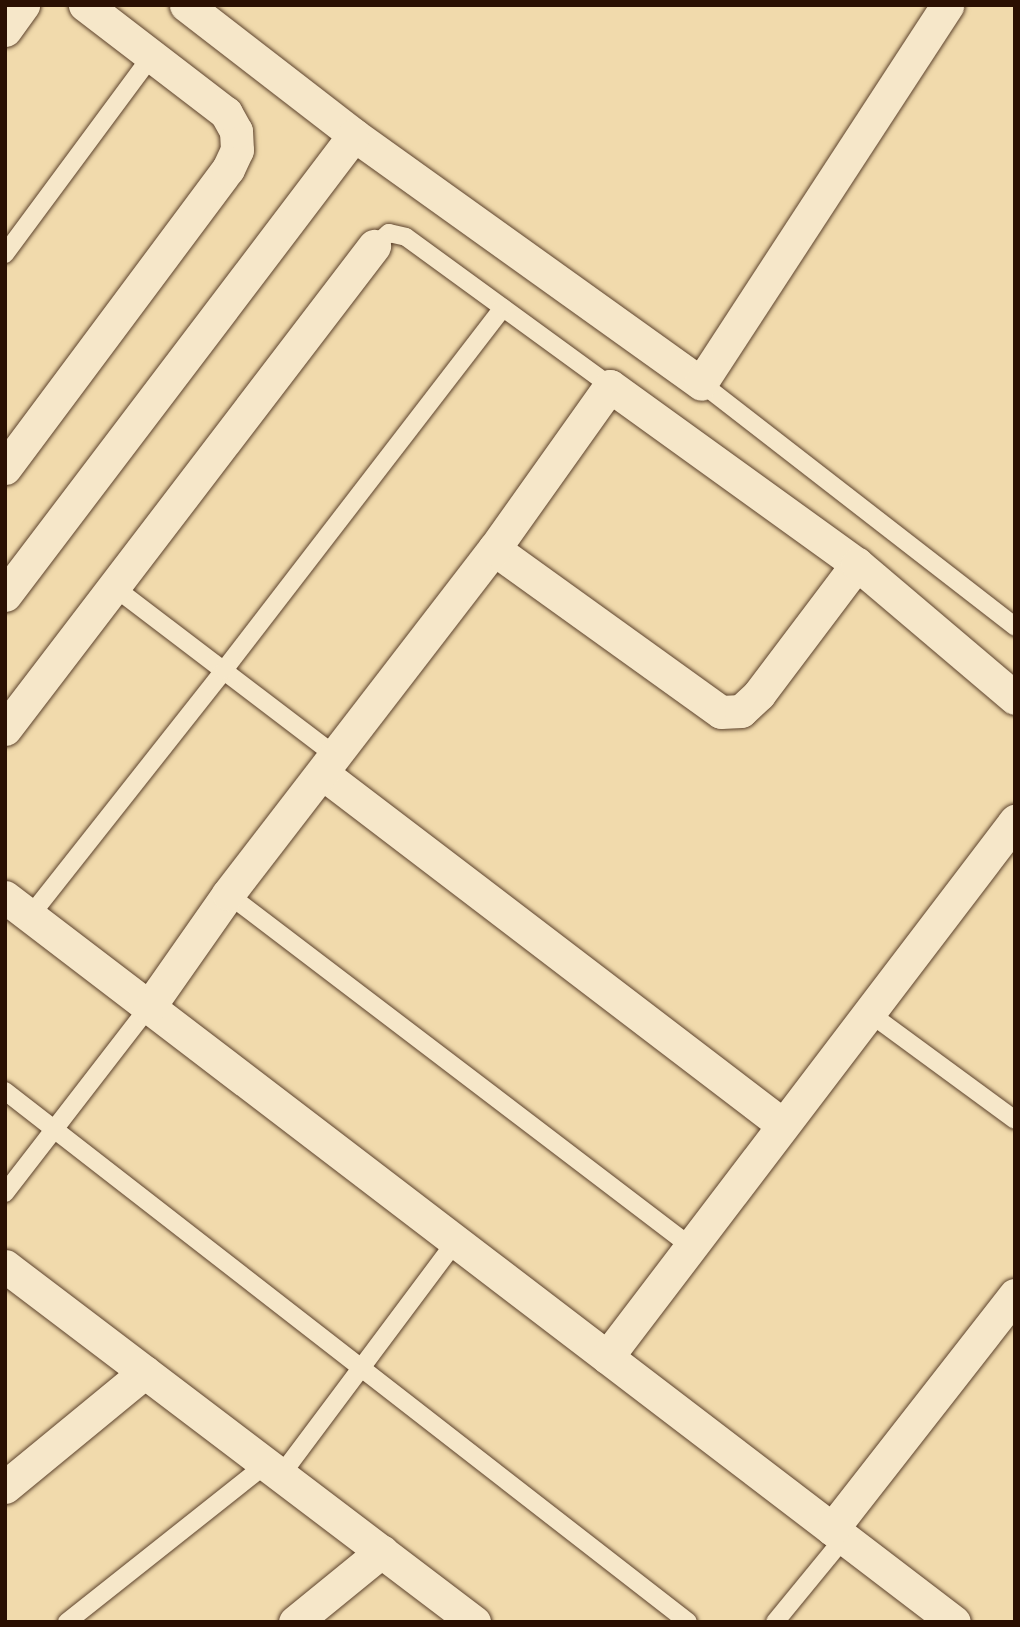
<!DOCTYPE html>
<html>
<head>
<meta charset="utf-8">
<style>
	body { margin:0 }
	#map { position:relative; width:1020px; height:1627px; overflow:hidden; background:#f1daac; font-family:"IM FELL French Canon",serif }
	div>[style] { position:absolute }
	.roads { filter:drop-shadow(0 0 2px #5c422c) drop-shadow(0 0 2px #5c422c) }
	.lane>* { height:18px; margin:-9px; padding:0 9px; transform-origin:9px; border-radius:9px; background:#f6e7c9 }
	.street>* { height:33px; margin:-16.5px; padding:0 16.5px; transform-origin:16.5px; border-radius:16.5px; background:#f6e7c9 }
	span { translate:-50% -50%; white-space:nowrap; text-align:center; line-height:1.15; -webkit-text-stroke:6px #f6e7c9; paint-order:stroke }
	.frame { position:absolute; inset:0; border:7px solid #2b1002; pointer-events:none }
</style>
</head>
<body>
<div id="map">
	<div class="roads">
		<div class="lane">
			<i style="left:374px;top:246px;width:20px;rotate:-41deg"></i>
			<i style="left:389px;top:233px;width:17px;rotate:13deg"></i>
			<i style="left:406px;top:237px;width:253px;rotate:36.1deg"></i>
			<i style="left:5px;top:254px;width:245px;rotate:-53.5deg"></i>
			<i style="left:701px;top:383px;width:398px;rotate:37.8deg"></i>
			<i style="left:114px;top:587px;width:279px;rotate:37.3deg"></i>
			<i style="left:228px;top:894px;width:579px;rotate:37.29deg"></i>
			<i style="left:30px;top:916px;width:313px;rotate:-51.7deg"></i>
			<i style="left:224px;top:670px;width:457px;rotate:-52.4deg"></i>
			<i style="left:868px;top:1012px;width:182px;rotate:36.3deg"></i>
			<i style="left:5px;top:1091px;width:865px;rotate:37.86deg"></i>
			<i style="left:5px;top:1193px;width:235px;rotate:-52.3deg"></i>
			<i style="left:281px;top:1475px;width:292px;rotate:-53.2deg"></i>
			<i style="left:67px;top:1622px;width:254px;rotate:-38.4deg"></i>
			<i style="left:775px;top:1622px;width:109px;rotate:-50.6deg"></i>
		</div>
		<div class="street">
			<i style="left:186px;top:5px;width:212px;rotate:37.7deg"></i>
			<i style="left:354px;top:135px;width:427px;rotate:35.6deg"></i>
			<i style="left:701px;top:383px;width:451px;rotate:-56.9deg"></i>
			<i style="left:5px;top:30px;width:31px;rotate:-54deg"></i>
			<i style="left:5px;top:468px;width:373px;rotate:-53.3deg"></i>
			<i style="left:228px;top:169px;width:21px;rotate:-65deg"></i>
			<i style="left:237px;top:150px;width:19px;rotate:-93deg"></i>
			<i style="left:236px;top:131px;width:21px;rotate:-119deg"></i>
			<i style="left:226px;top:113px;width:178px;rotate:-142.5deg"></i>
			<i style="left:494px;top:549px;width:279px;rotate:35.7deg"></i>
			<i style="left:721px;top:712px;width:20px;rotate:-3deg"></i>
			<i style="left:741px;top:711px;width:25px;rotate:-43deg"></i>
			<i style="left:759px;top:694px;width:163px;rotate:-53deg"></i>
			<i style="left:5px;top:595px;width:577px;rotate:-52.81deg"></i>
			<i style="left:5px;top:729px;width:608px;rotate:-52.62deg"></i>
			<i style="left:322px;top:773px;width:579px;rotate:37.35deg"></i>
			<i style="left:5px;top:897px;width:1194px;rotate:37.38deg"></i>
			<i style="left:149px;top:1007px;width:138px;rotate:-55deg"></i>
			<i style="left:228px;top:894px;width:436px;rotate:-52.4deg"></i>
			<i style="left:494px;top:549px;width:200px;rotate:-54.6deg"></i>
			<i style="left:610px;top:386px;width:304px;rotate:35.8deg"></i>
			<i style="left:857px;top:564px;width:207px;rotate:40.3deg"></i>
			<i style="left:5px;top:1266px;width:589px;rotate:37.2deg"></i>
			<i style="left:607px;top:1357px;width:674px;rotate:-52.72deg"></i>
			<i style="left:5px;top:1487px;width:181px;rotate:-39.4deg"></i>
			<i style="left:832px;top:1529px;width:297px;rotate:-52deg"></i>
			<i style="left:295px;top:1622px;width:112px;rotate:-39.2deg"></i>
		</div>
	</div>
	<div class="frame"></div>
</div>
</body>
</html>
